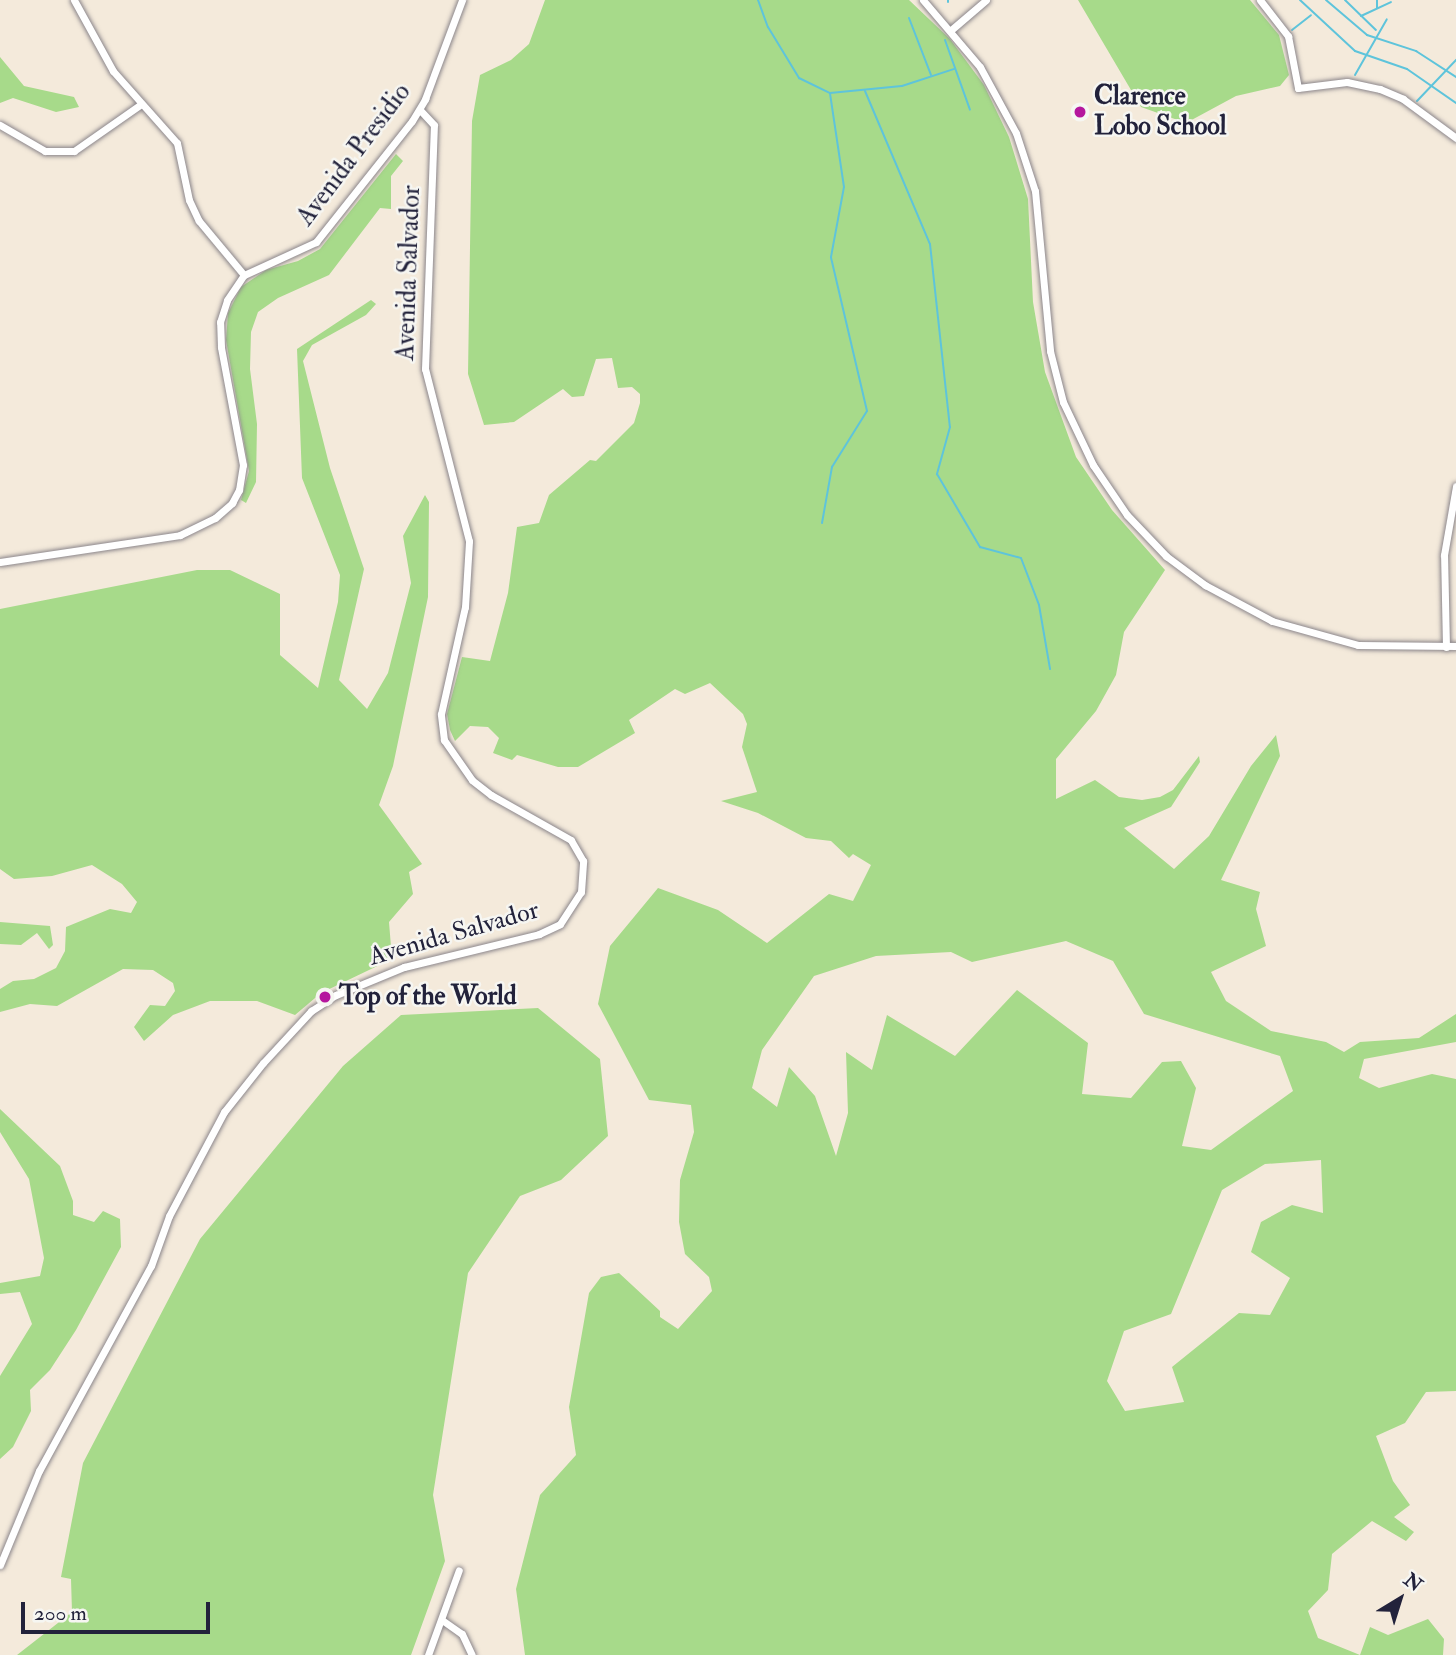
<!DOCTYPE html>
<html>
<head>
<meta charset="utf-8">
<style>
	body { margin:0 }
	#map { position:relative; width:1456px; height:1655px; overflow:hidden; background:#f4eadb; font-family:"IM FELL Double Pica",serif }
	div>[style] { position:absolute }
	.green>* { inset:0; background:#a7da8a }
	.stream>* { height:2px; margin:-1px; padding:0 1px; transform-origin:1px; border-radius:1px; background:#5ec4db }
	.roads { filter:drop-shadow(0 0 2px #8b868b) drop-shadow(0 0 2px #8b868b) }
	.tertiary>* { height:7px; margin:-3.5px; padding:0 3.5px; transform-origin:3.5px; border-radius:3.5px; background:#fff }
	.dots>* { width:19px; height:19px; translate:-50% -50%; box-sizing:border-box; border:4px solid #f6f6f2; border-radius:50% }
	span { translate:-50% -50%; white-space:nowrap; text-align:center; line-height:1.15; -webkit-text-stroke:5px #f6f6f2; paint-order:stroke }
	.poi-label { font-size:26px; color:#22223b; font-weight:700 }
	.left { translate:0 -50%; text-align:left }
	.street-label { font-size:26px; color:#22223b }
	.north { position:absolute; left:1365px; top:1564px; width:70px; height:70px; -webkit-text-stroke:5px #f6f6f2; paint-order:stroke; rotate:38deg; font-size:19px; font-weight:700; line-height:28px; text-align:center; color:#22223b }
	.north::after { content:''; display:block; margin:auto; width:24px; height:32px; background:#22223b; clip-path:polygon(50% 0,100% 100%,50% 72%,0 100%) }
	.scale { position:absolute; left:21px; top:1602px; width:189px; height:32px; box-sizing:border-box; border:4px solid #22223b; border-top:0; padding-left:9px; font-size:21px; line-height:24px; white-space:nowrap; color:#22223b; -webkit-text-stroke:5px #f6f6f2; paint-order:stroke }
</style>
</head>
<body>
<div id="map">
	<div class="green">
		<i style="clip-path:polygon(evenodd,545px 0,909px 0,950px 39px,984px 85px,1009px 137px,1028px 199px,1033px 302px,1045px 372px,1076px 457px,1112px 510px,1165px 570px,1124px 632px,1116px 675px,1096px 711px,1056px 759px,1056px 799px,1095px 780px,1119px 797px,1142px 800px,1160px 797px,1173px 790px,1199px 756px,1200px 762px,1171px 807px,1124px 828px,1174px 869px,1209px 836px,1251px 766px,1276px 735px,1280px 756px,1221px 880px,1260px 892px,1256px 909px,1266px 946px,1211px 972px,1226px 1001px,1271px 1031px,1326px 1042px,1344px 1052px,1360px 1042px,1419px 1038px,1456px 1014px,1456px 1042px,1364px 1059px,1359px 1078px,1379px 1088px,1432px 1074px,1456px 1079px,1456px 1391px,1426px 1392px,1405px 1423px,1376px 1436px,1393px 1481px,1410px 1505px,1394px 1517px,1414px 1532px,1406px 1541px,1372px 1521px,1332px 1554px,1328px 1590px,1308px 1611px,1318px 1638px,1360px 1655px,1370px 1627px,1388px 1635px,1428px 1619px,1444px 1639px,1443px 1655px,525px 1655px,516px 1589px,540px 1495px,576px 1455px,569px 1407px,589px 1293px,601px 1277px,619px 1273px,660px 1311px,660px 1317px,678px 1329px,712px 1291px,709px 1277px,685px 1254px,679px 1222px,680px 1180px,694px 1132px,691px 1105px,649px 1100px,598px 1004px,610px 946px,658px 888px,718px 910px,767px 943px,829px 894px,853px 901px,871px 865px,853px 854px,849px 858px,831px 841px,806px 838px,758px 813px,721px 801px,757px 792px,742px 747px,747px 724px,743px 714px,710px 683px,685px 694px,675px 689px,629px 720px,635px 733px,578px 767px,558px 767px,517px 755px,512px 760px,493px 753px,499px 738px,488px 727px,470px 726px,455px 741px,450px 730px,447px 714px,462px 657px,490px 661px,508px 593px,517px 527px,539px 523px,549px 495px,590px 460px,596px 461px,634px 423px,640px 403px,640px 394px,632px 387px,618px 388px,612px 358px,596px 359px,584px 396px,572px 397px,563px 389px,514px 422px,484px 425px,468px 374px,472px 121px,480px 75px,511px 60px,529px 44px,545px 0,1066px 941px,1113px 961px,1144px 1014px,1280px 1056px,1293px 1091px,1211px 1150px,1182px 1146px,1196px 1088px,1181px 1061px,1162px 1062px,1131px 1098px,1082px 1094px,1088px 1043px,1017px 990px,955px 1056px,887px 1015px,872px 1070px,846px 1052px,848px 1113px,836px 1156px,815px 1096px,789px 1067px,777px 1107px,752px 1088px,762px 1050px,814px 976px,876px 956px,951px 952px,972px 962px,1066px 941px,545px 0,1321px 1160px,1323px 1213px,1292px 1205px,1261px 1222px,1251px 1252px,1290px 1278px,1270px 1315px,1239px 1313px,1172px 1367px,1184px 1402px,1125px 1411px,1107px 1381px,1124px 1331px,1171px 1314px,1222px 1190px,1265px 1164px,1321px 1160px)"></i>
		<i style="clip-path:polygon(1078px 0,1250px 0,1279px 35px,1289px 75px,1280px 86px,1236px 96px,1186px 123px,1141px 107px)"></i>
		<i style="clip-path:polygon(0 57px,24px 86px,74px 97px,79px 107px,56px 112px,13px 98px,0 103px)"></i>
		<i style="clip-path:polygon(396px 154px,403px 161px,391px 176px,391px 209px,380px 208px,329px 275px,278px 298px,258px 312px,251px 332px,250px 369px,257px 424px,256px 482px,246px 503px,241px 500px,249px 471px,226px 340px,228px 313px,241px 287px,266px 270px,298px 261px,320px 249px)"></i>
		<i style="clip-path:polygon(371px 300px,376px 304px,366px 315px,312px 345px,303px 361px,330px 468px,364px 569px,339px 680px,367px 709px,388px 673px,411px 583px,403px 536px,425px 495px,429px 502px,428px 597px,393px 766px,379px 805px,422px 864px,409px 872px,413px 894px,389px 922px,392px 959px,321px 993px,295px 1015px,257px 1001px,210px 1001px,173px 1015px,144px 1041px,134px 1027px,150px 1005px,165px 1006px,175px 991px,173px 983px,153px 970px,123px 969px,57px 1006px,30px 1004px,0 1012px,0 989px,13px 981px,34px 979px,56px 968px,65px 951px,66px 927px,110px 909px,131px 913px,137px 902px,122px 884px,92px 865px,52px 876px,14px 879px,0 869px,0 609px,197px 570px,230px 570px,280px 594px,280px 655px,318px 688px,338px 602px,340px 575px,302px 478px,297px 349px)"></i>
		<i style="clip-path:polygon(0 922px,50px 926px,53px 945px,49px 949px,37px 933px,21px 945px,0 944px)"></i>
		<i style="clip-path:polygon(538px 1008px,600px 1059px,608px 1136px,561px 1180px,520px 1196px,468px 1273px,433px 1495px,445px 1561px,411px 1655px,17px 1655px,72px 1612px,71px 1579px,61px 1577px,83px 1463px,200px 1239px,343px 1066px,401px 1015px)"></i>
		<i style="clip-path:polygon(0 1109px,60px 1166px,73px 1201px,73px 1215px,94px 1222px,103px 1211px,120px 1219px,121px 1247px,76px 1330px,50px 1370px,30px 1390px,31px 1411px,13px 1447px,0 1459px,0 1376px,32px 1324px,20px 1292px,0 1294px,0 1283px,40px 1276px,44px 1258px,29px 1179px,0 1132px)"></i>
	</div>
	<div class="stream">
		<i style="left:758px;top:0;width:29px;rotate:70deg"></i>
		<i style="left:768px;top:27px;width:60px;rotate:58.7deg"></i>
		<i style="left:799px;top:78px;width:34px;rotate:26deg"></i>
		<i style="left:830px;top:93px;width:72px;rotate:-5.6deg"></i>
		<i style="left:902px;top:86px;width:55px;rotate:-18.1deg"></i>
		<i style="left:948px;top:0;width:2px;rotate:90deg"></i>
		<i style="left:1300px;top:0;width:75px;rotate:42.8deg"></i>
		<i style="left:1355px;top:51px;width:55px;rotate:19.1deg"></i>
		<i style="left:1407px;top:69px;width:60px;rotate:34.8deg"></i>
		<i style="left:1326px;top:0;width:54px;rotate:40.5deg"></i>
		<i style="left:1367px;top:35px;width:52px;rotate:18.1deg"></i>
		<i style="left:1416px;top:51px;width:48px;rotate:33deg"></i>
		<i style="left:1345px;top:0;width:43px;rotate:44.1deg"></i>
		<i style="left:1377px;top:0;width:8px;rotate:90deg"></i>
		<i style="left:1361px;top:16px;width:33px;rotate:-25deg"></i>
		<i style="left:909px;top:18px;width:61px;rotate:68.9deg"></i>
		<i style="left:1292px;top:30px;width:24px;rotate:-38deg"></i>
		<i style="left:945px;top:40px;width:74px;rotate:70.3deg"></i>
		<i style="left:1355px;top:75px;width:64px;rotate:-60.3deg"></i>
		<i style="left:865px;top:91px;width:166px;rotate:67deg"></i>
		<i style="left:930px;top:244px;width:184px;rotate:83.8deg"></i>
		<i style="left:950px;top:427px;width:49px;rotate:105.5deg"></i>
		<i style="left:937px;top:474px;width:85px;rotate:59.5deg"></i>
		<i style="left:980px;top:547px;width:42px;rotate:15deg"></i>
		<i style="left:1021px;top:558px;width:50px;rotate:69deg"></i>
		<i style="left:1039px;top:605px;width:65px;rotate:80.2deg"></i>
		<i style="left:1417px;top:101px;width:57px;rotate:-46.4deg"></i>
		<i style="left:822px;top:523px;width:57px;rotate:-79.9deg"></i>
		<i style="left:832px;top:467px;width:66px;rotate:-58deg"></i>
		<i style="left:867px;top:411px;width:158px;rotate:-103.2deg"></i>
		<i style="left:831px;top:257px;width:71px;rotate:-79.5deg"></i>
		<i style="left:844px;top:187px;width:95px;rotate:-98.5deg"></i>
	</div>
	<div class="roads">
		<div class="tertiary">
			<i style="left:74px;top:0;width:81px;rotate:61.2deg"></i>
			<i style="left:113px;top:71px;width:96px;rotate:48.4deg"></i>
			<i style="left:177px;top:143px;width:58px;rotate:78.1deg"></i>
			<i style="left:189px;top:200px;width:23px;rotate:65deg"></i>
			<i style="left:199px;top:221px;width:70px;rotate:50.2deg"></i>
			<i style="left:923px;top:0;width:88px;rotate:49.6deg"></i>
			<i style="left:980px;top:67px;width:75px;rotate:61.4deg"></i>
			<i style="left:1016px;top:133px;width:61px;rotate:71.9deg"></i>
			<i style="left:1035px;top:191px;width:161px;rotate:84.6deg"></i>
			<i style="left:1050px;top:351px;width:53px;rotate:75.7deg"></i>
			<i style="left:1063px;top:402px;width:70px;rotate:64.5deg"></i>
			<i style="left:1093px;top:465px;width:60px;rotate:55.8deg"></i>
			<i style="left:1127px;top:515px;width:57px;rotate:46.4deg"></i>
			<i style="left:1166px;top:556px;width:49px;rotate:36.6deg"></i>
			<i style="left:1205px;top:585px;width:76px;rotate:28.2deg"></i>
			<i style="left:1272px;top:621px;width:89px;rotate:15.6deg"></i>
			<i style="left:1358px;top:645px;width:98px;rotate:0.6deg"></i>
			<i style="left:1260px;top:0;width:46px;rotate:52.1deg"></i>
			<i style="left:1288px;top:36px;width:53px;rotate:79.1deg"></i>
			<i style="left:1298px;top:88px;width:49px;rotate:-7deg"></i>
			<i style="left:1347px;top:82px;width:34px;rotate:12deg"></i>
			<i style="left:1380px;top:89px;width:25px;rotate:23deg"></i>
			<i style="left:1403px;top:99px;width:66px;rotate:36.3deg"></i>
			<i style="left:951px;top:30px;width:46px;rotate:-40.6deg"></i>
			<i style="left:0;top:125px;width:52px;rotate:30deg"></i>
			<i style="left:45px;top:151px;width:29px"></i>
			<i style="left:74px;top:151px;width:80px;rotate:-34.9deg"></i>
			<i style="left:0;top:562px;width:182px;rotate:-8.5deg"></i>
			<i style="left:180px;top:535px;width:39px;rotate:-26deg"></i>
			<i style="left:215px;top:518px;width:23px;rotate:-41deg"></i>
			<i style="left:232px;top:503px;width:15px;rotate:-62deg"></i>
			<i style="left:239px;top:490px;width:25px;rotate:-81deg"></i>
			<i style="left:243px;top:465px;width:120px;rotate:-100.6deg"></i>
			<i style="left:221px;top:347px;width:25px;rotate:-92deg"></i>
			<i style="left:220px;top:322px;width:23px;rotate:-72deg"></i>
			<i style="left:227px;top:300px;width:30px;rotate:-56deg"></i>
			<i style="left:244px;top:275px;width:79px;rotate:-24.6deg"></i>
			<i style="left:316px;top:242px;width:154px;rotate:-51.6deg"></i>
			<i style="left:412px;top:121px;width:26px;rotate:-59deg"></i>
			<i style="left:425px;top:99px;width:106px;rotate:-69.5deg"></i>
			<i style="left:1446px;top:647px;width:92px;rotate:-91.2deg"></i>
			<i style="left:1444px;top:555px;width:70px;rotate:-80.1deg"></i>
			<i style="left:0;top:1565px;width:102px;rotate:-67.5deg"></i>
			<i style="left:39px;top:1471px;width:234px;rotate:-61.4deg"></i>
			<i style="left:151px;top:1266px;width:53px;rotate:-70.2deg"></i>
			<i style="left:169px;top:1216px;width:118px;rotate:-62.1deg"></i>
			<i style="left:224px;top:1112px;width:63px;rotate:-51.5deg"></i>
			<i style="left:263px;top:1063px;width:71px;rotate:-47.3deg"></i>
			<i style="left:311px;top:1011px;width:30px;rotate:-33deg"></i>
			<i style="left:336px;top:995px;width:74px;rotate:-22.4deg"></i>
			<i style="left:404px;top:967px;width:139px;rotate:-13.7deg"></i>
			<i style="left:539px;top:934px;width:23px;rotate:-25deg"></i>
			<i style="left:560px;top:924px;width:38px;rotate:-57deg"></i>
			<i style="left:581px;top:892px;width:31px;rotate:-86deg"></i>
			<i style="left:583px;top:861px;width:24px;rotate:-120deg"></i>
			<i style="left:571px;top:840px;width:92px;rotate:-150.6deg"></i>
			<i style="left:491px;top:795px;width:24px;rotate:-142deg"></i>
			<i style="left:472px;top:780px;width:49px;rotate:-125deg"></i>
			<i style="left:444px;top:740px;width:26px;rotate:-97deg"></i>
			<i style="left:441px;top:714px;width:110px;rotate:-77.4deg"></i>
			<i style="left:465px;top:607px;width:66px;rotate:-86.5deg"></i>
			<i style="left:469px;top:541px;width:178px;rotate:-104.3deg"></i>
			<i style="left:425px;top:369px;width:244px;rotate:-87.9deg"></i>
			<i style="left:434px;top:125px;width:21px;rotate:-133deg"></i>
			<i style="left:442px;top:1620px;width:24px;rotate:35deg"></i>
			<i style="left:462px;top:1634px;width:23px;rotate:65deg"></i>
			<i style="left:428px;top:1655px;width:90px;rotate:-70deg"></i>
		</div>
	</div>
	<div class="dots">
		<i style="left:1080px;top:112px;background:#b5179e"></i>
		<i style="left:325px;top:997px;background:#b5179e"></i>
	</div>
	<div class="poi-label">
		<span class="left" style="left:1094px;top:112px">Clarence<br>Lobo School</span>
		<span class="left" style="left:339px;top:997px">Top of the World</span>
	</div>
	<div class="street-label">
		<span style="left:354px;top:155px;rotate:-53deg">Avenida Presidio</span>
		<span style="left:409px;top:273px;rotate:-88deg">Avenida Salvador</span>
		<span style="left:454px;top:934px;rotate:-16deg">Avenida Salvador</span>
	</div>
	<div class="north">N</div>
	<div class="scale">200 m</div>
</div>
</body>
</html>
